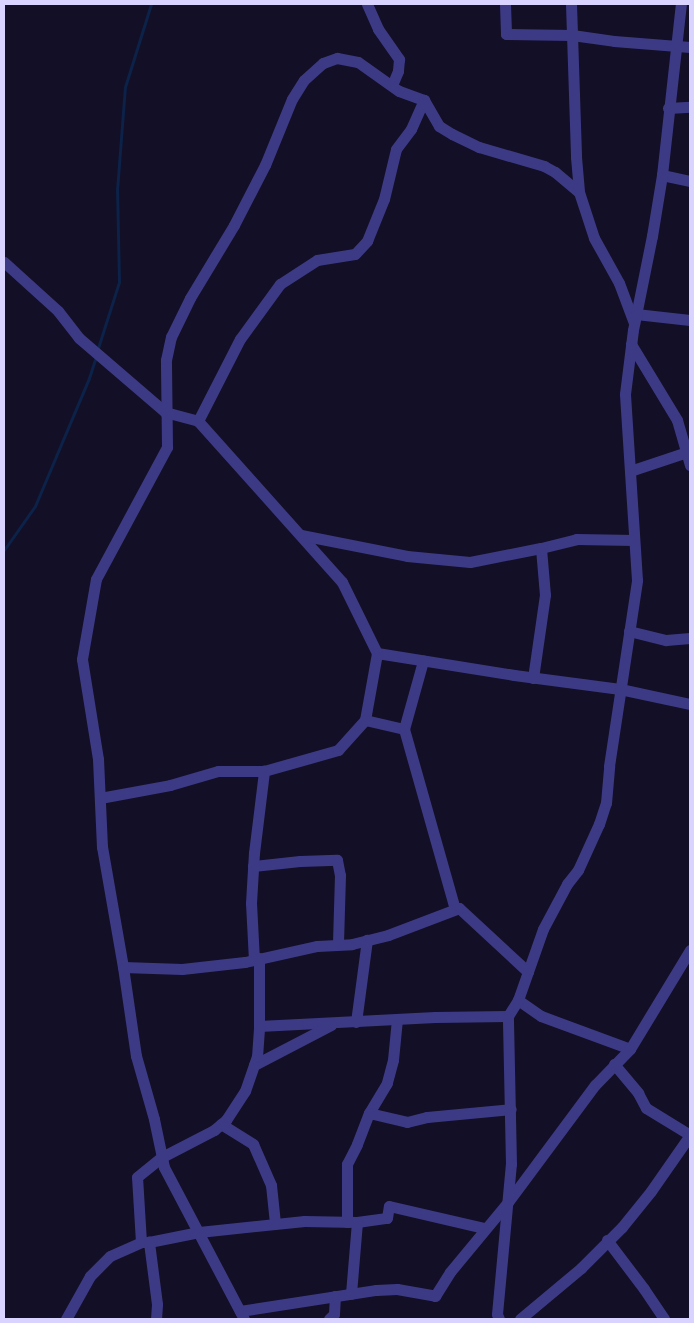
<!DOCTYPE html>
<html>
<head>
<meta charset="utf-8">
<style>
	body { margin:0 }
	#map { position:relative; width:694px; height:1323px; overflow:hidden; background:#130f26; font-family:Figtree,sans-serif }
	div>[style] { position:absolute }
	.stream>* { height:3px; margin:-1.5px; padding:0 1.5px; transform-origin:1.5px; border-radius:1.5px; background:#0c2248 }
	.street>* { height:11px; margin:-5.5px; padding:0 5.5px; transform-origin:5.5px; border-radius:5.5px; background:#3d3a85 }
	span { translate:-50% -50%; white-space:nowrap; text-align:center; line-height:1.15; -webkit-text-stroke:4px #130f26; paint-order:stroke }
	.frame { position:absolute; inset:0; border:5px solid #d9d4ff; pointer-events:none }
</style>
</head>
<body>
<div id="map">
	<div class="stream">
		<i style="left:97px;top:351px;width:72px;rotate:-72.3deg"></i>
		<i style="left:119px;top:282px;width:92px;rotate:-91.2deg"></i>
		<i style="left:117px;top:190px;width:103px;rotate:-85.6deg"></i>
		<i style="left:125px;top:87px;width:87px;rotate:-72.6deg"></i>
		<i style="left:4px;top:550px;width:54px;rotate:-54.8deg"></i>
		<i style="left:35px;top:506px;width:139px;rotate:-67.1deg"></i>
		<i style="left:89px;top:378px;width:22px;rotate:-72deg"></i>
	</div>
	<div class="street">
		<i style="left:367px;top:4px;width:27px;rotate:66deg"></i>
		<i style="left:378px;top:29px;width:37px;rotate:55deg"></i>
		<i style="left:399px;top:59px;width:12px;rotate:95deg"></i>
		<i style="left:398px;top:71px;width:15px;rotate:113deg"></i>
		<i style="left:505px;top:4px;width:30px;rotate:88deg"></i>
		<i style="left:506px;top:34px;width:66px;rotate:0.9deg"></i>
		<i style="left:572px;top:35px;width:42px;rotate:8.1deg"></i>
		<i style="left:614px;top:41px;width:76px;rotate:4.5deg"></i>
		<i style="left:571px;top:4px;width:153px;rotate:88.1deg"></i>
		<i style="left:576px;top:157px;width:35px;rotate:85deg"></i>
		<i style="left:579px;top:192px;width:48px;rotate:71.9deg"></i>
		<i style="left:594px;top:238px;width:51px;rotate:60.9deg"></i>
		<i style="left:619px;top:283px;width:43px;rotate:69.4deg"></i>
		<i style="left:668px;top:108px;width:22px;rotate:-3deg"></i>
		<i style="left:662px;top:175px;width:29px;rotate:12deg"></i>
		<i style="left:4px;top:262px;width:73px;rotate:42.2deg"></i>
		<i style="left:58px;top:311px;width:34px;rotate:52deg"></i>
		<i style="left:79px;top:338px;width:113px;rotate:40.7deg"></i>
		<i style="left:165px;top:412px;width:34px;rotate:15deg"></i>
		<i style="left:198px;top:421px;width:216px;rotate:48.2deg"></i>
		<i style="left:342px;top:582px;width:79px;rotate:63.8deg"></i>
		<i style="left:377px;top:653px;width:139px;rotate:9.1deg"></i>
		<i style="left:514px;top:675px;width:107px;rotate:7.5deg"></i>
		<i style="left:620px;top:689px;width:72px;rotate:12.1deg"></i>
		<i style="left:636px;top:314px;width:54px;rotate:6.3deg"></i>
		<i style="left:631px;top:344px;width:89px;rotate:58.8deg"></i>
		<i style="left:677px;top:420px;width:47px;rotate:73.9deg"></i>
		<i style="left:198px;top:421px;width:92px;rotate:-62.9deg"></i>
		<i style="left:240px;top:339px;width:68px;rotate:-54deg"></i>
		<i style="left:280px;top:284px;width:44px;rotate:-33deg"></i>
		<i style="left:317px;top:260px;width:38px;rotate:-9deg"></i>
		<i style="left:355px;top:254px;width:18px;rotate:-47deg"></i>
		<i style="left:367px;top:241px;width:45px;rotate:-68deg"></i>
		<i style="left:384px;top:199px;width:51px;rotate:-76.5deg"></i>
		<i style="left:396px;top:149px;width:25px;rotate:-53deg"></i>
		<i style="left:411px;top:129px;width:32px;rotate:-66deg"></i>
		<i style="left:630px;top:471px;width:60px;rotate:-18.4deg"></i>
		<i style="left:301px;top:535px;width:108px;rotate:11.2deg"></i>
		<i style="left:407px;top:556px;width:63px;rotate:5.4deg"></i>
		<i style="left:470px;top:562px;width:72px;rotate:-11.2deg"></i>
		<i style="left:629px;top:631px;width:38px;rotate:14deg"></i>
		<i style="left:666px;top:640px;width:24px;rotate:-5deg"></i>
		<i style="left:533px;top:678px;width:84px;rotate:-81.8deg"></i>
		<i style="left:545px;top:595px;width:47px;rotate:-94.9deg"></i>
		<i style="left:541px;top:548px;width:36px;rotate:-14deg"></i>
		<i style="left:576px;top:539px;width:58px;rotate:1deg"></i>
		<i style="left:365px;top:720px;width:68px;rotate:-79.8deg"></i>
		<i style="left:404px;top:729px;width:71px;rotate:-74.4deg"></i>
		<i style="left:100px;top:798px;width:71px;rotate:-10.5deg"></i>
		<i style="left:170px;top:785px;width:50px;rotate:-16.3deg"></i>
		<i style="left:218px;top:771px;width:46px"></i>
		<i style="left:264px;top:771px;width:77px;rotate:-15.8deg"></i>
		<i style="left:338px;top:750px;width:40px;rotate:-48deg"></i>
		<i style="left:365px;top:720px;width:40px;rotate:13deg"></i>
		<i style="left:404px;top:729px;width:187px;rotate:74.2deg"></i>
		<i style="left:253px;top:866px;width:47px;rotate:-6.1deg"></i>
		<i style="left:300px;top:861px;width:37px;rotate:-2deg"></i>
		<i style="left:337px;top:860px;width:15px;rotate:79deg"></i>
		<i style="left:340px;top:875px;width:69px;rotate:91.7deg"></i>
		<i style="left:254px;top:960px;width:57px;rotate:-93deg"></i>
		<i style="left:251px;top:903px;width:50px;rotate:-86.6deg"></i>
		<i style="left:254px;top:853px;width:83px;rotate:-83deg"></i>
		<i style="left:123px;top:967px;width:59px;rotate:1.9deg"></i>
		<i style="left:182px;top:969px;width:63px;rotate:-6.3deg"></i>
		<i style="left:245px;top:962px;width:74px;rotate:-12.5deg"></i>
		<i style="left:317px;top:946px;width:35px;rotate:-3deg"></i>
		<i style="left:352px;top:944px;width:37px;rotate:-14deg"></i>
		<i style="left:388px;top:935px;width:76px;rotate:-20.8deg"></i>
		<i style="left:459px;top:908px;width:94px;rotate:42.8deg"></i>
		<i style="left:518px;top:1000px;width:28px;rotate:35deg"></i>
		<i style="left:541px;top:1016px;width:95px;rotate:20.3deg"></i>
		<i style="left:397px;top:1019px;width:41px;rotate:95.6deg"></i>
		<i style="left:393px;top:1060px;width:24px;rotate:105deg"></i>
		<i style="left:387px;top:1083px;width:35px;rotate:121deg"></i>
		<i style="left:369px;top:1113px;width:39px;rotate:13deg"></i>
		<i style="left:407px;top:1122px;width:21px;rotate:-14deg"></i>
		<i style="left:427px;top:1117px;width:84px;rotate:-5.4deg"></i>
		<i style="left:356px;top:1022px;width:83px;rotate:-82.4deg"></i>
		<i style="left:259px;top:1026px;width:176px;rotate:-2.9deg"></i>
		<i style="left:435px;top:1017px;width:73px;rotate:-0.8deg"></i>
		<i style="left:614px;top:1064px;width:38px;rotate:50deg"></i>
		<i style="left:638px;top:1093px;width:17px;rotate:62deg"></i>
		<i style="left:646px;top:1108px;width:52px;rotate:31.5deg"></i>
		<i style="left:254px;top:1065px;width:87px;rotate:-27.5deg"></i>
		<i style="left:221px;top:1124px;width:38px;rotate:32deg"></i>
		<i style="left:253px;top:1144px;width:45px;rotate:66.3deg"></i>
		<i style="left:271px;top:1185px;width:39px;rotate:84deg"></i>
		<i style="left:347px;top:1222px;width:58px;rotate:-90deg"></i>
		<i style="left:347px;top:1164px;width:22px;rotate:-63deg"></i>
		<i style="left:357px;top:1144px;width:33px;rotate:-69deg"></i>
		<i style="left:357px;top:1222px;width:30px;rotate:-8deg"></i>
		<i style="left:387px;top:1218px;width:12px;rotate:-81deg"></i>
		<i style="left:389px;top:1206px;width:98px;rotate:13deg"></i>
		<i style="left:607px;top:1240px;width:61px;rotate:52.9deg"></i>
		<i style="left:644px;top:1289px;width:36px;rotate:56deg"></i>
		<i style="left:149px;top:1242px;width:8px;rotate:180deg"></i>
		<i style="left:141px;top:1242px;width:65px;rotate:-93.5deg"></i>
		<i style="left:137px;top:1177px;width:32px;rotate:-39deg"></i>
		<i style="left:162px;top:1157px;width:59px;rotate:-27.4deg"></i>
		<i style="left:214px;top:1130px;width:16px;rotate:-40deg"></i>
		<i style="left:226px;top:1120px;width:35px;rotate:-57deg"></i>
		<i style="left:245px;top:1091px;width:36px;rotate:-71deg"></i>
		<i style="left:257px;top:1057px;width:31px;rotate:-86deg"></i>
		<i style="left:259px;top:1026px;width:68px;rotate:-90deg"></i>
		<i style="left:240px;top:1311px;width:138px;rotate:-8.8deg"></i>
		<i style="left:376px;top:1290px;width:21px;rotate:-3deg"></i>
		<i style="left:397px;top:1289px;width:39px;rotate:10deg"></i>
		<i style="left:435px;top:1296px;width:28px;rotate:-58deg"></i>
		<i style="left:450px;top:1272px;width:91px;rotate:-50.4deg"></i>
		<i style="left:508px;top:1202px;width:146px;rotate:-53.4deg"></i>
		<i style="left:595px;top:1085px;width:50px;rotate:-45.8deg"></i>
		<i style="left:630px;top:1049px;width:116px;rotate:-58.8deg"></i>
		<i style="left:66px;top:1319px;width:49px;rotate:-60.8deg"></i>
		<i style="left:90px;top:1276px;width:28px;rotate:-45deg"></i>
		<i style="left:110px;top:1256px;width:34px;rotate:-24deg"></i>
		<i style="left:156px;top:1319px;width:15px;rotate:-86deg"></i>
		<i style="left:157px;top:1304px;width:63px;rotate:-97.4deg"></i>
		<i style="left:149px;top:1242px;width:51px;rotate:-11.3deg"></i>
		<i style="left:199px;top:1232px;width:106px;rotate:-6deg"></i>
		<i style="left:304px;top:1221px;width:53px;rotate:1.1deg"></i>
		<i style="left:357px;top:1222px;width:72px;rotate:94.8deg"></i>
		<i style="left:244px;top:1319px;width:172px;rotate:-117.8deg"></i>
		<i style="left:164px;top:1167px;width:49px;rotate:-101.8deg"></i>
		<i style="left:154px;top:1119px;width:66px;rotate:-105.9deg"></i>
		<i style="left:136px;top:1056px;width:90px;rotate:-98.3deg"></i>
		<i style="left:123px;top:967px;width:122px;rotate:-99.9deg"></i>
		<i style="left:102px;top:847px;width:88px;rotate:-92.6deg"></i>
		<i style="left:98px;top:759px;width:101px;rotate:-99.1deg"></i>
		<i style="left:82px;top:659px;width:81px;rotate:-80.1deg"></i>
		<i style="left:96px;top:579px;width:150px;rotate:-61.7deg"></i>
		<i style="left:167px;top:447px;width:87px;rotate:-90.7deg"></i>
		<i style="left:166px;top:360px;width:24px;rotate:-78deg"></i>
		<i style="left:171px;top:337px;width:43px;rotate:-64deg"></i>
		<i style="left:190px;top:298px;width:85px;rotate:-58.9deg"></i>
		<i style="left:234px;top:225px;width:68px;rotate:-62.7deg"></i>
		<i style="left:265px;top:165px;width:71px;rotate:-67.8deg"></i>
		<i style="left:292px;top:99px;width:22px;rotate:-58deg"></i>
		<i style="left:304px;top:80px;width:25px;rotate:-42deg"></i>
		<i style="left:323px;top:63px;width:15px;rotate:-20deg"></i>
		<i style="left:337px;top:58px;width:21px;rotate:11deg"></i>
		<i style="left:358px;top:62px;width:50px;rotate:35.3deg"></i>
		<i style="left:399px;top:91px;width:27px;rotate:20deg"></i>
		<i style="left:424px;top:100px;width:30px;rotate:60deg"></i>
		<i style="left:439px;top:126px;width:15px;rotate:32deg"></i>
		<i style="left:452px;top:134px;width:30px;rotate:26deg"></i>
		<i style="left:479px;top:147px;width:68px;rotate:16.3deg"></i>
		<i style="left:544px;top:166px;width:13px;rotate:29deg"></i>
		<i style="left:555px;top:172px;width:31px;rotate:40deg"></i>
		<i style="left:329px;top:1319px;width:7px;rotate:-45deg"></i>
		<i style="left:334px;top:1314px;width:18px;rotate:-87deg"></i>
		<i style="left:499px;top:1319px;width:5px;rotate:-112deg"></i>
		<i style="left:497px;top:1314px;width:151px;rotate:-84.7deg"></i>
		<i style="left:511px;top:1164px;width:148px;rotate:-91.2deg"></i>
		<i style="left:508px;top:1016px;width:19px;rotate:-58deg"></i>
		<i style="left:518px;top:1000px;width:75px;rotate:-70.6deg"></i>
		<i style="left:543px;top:929px;width:51px;rotate:-61.9deg"></i>
		<i style="left:567px;top:884px;width:18px;rotate:-52deg"></i>
		<i style="left:578px;top:870px;width:51px;rotate:-65.5deg"></i>
		<i style="left:599px;top:824px;width:22px;rotate:-72deg"></i>
		<i style="left:606px;top:803px;width:37px;rotate:-85deg"></i>
		<i style="left:609px;top:766px;width:188px;rotate:-81.4deg"></i>
		<i style="left:637px;top:580px;width:186px;rotate:-93.7deg"></i>
		<i style="left:625px;top:394px;width:64px;rotate:-82.9deg"></i>
		<i style="left:633px;top:330px;width:96px;rotate:-78.6deg"></i>
		<i style="left:652px;top:236px;width:62px;rotate:-80.7deg"></i>
		<i style="left:662px;top:175px;width:172px;rotate:-83.7deg"></i>
		<i style="left:520px;top:1319px;width:80px;rotate:-39.9deg"></i>
		<i style="left:581px;top:1268px;width:58px;rotate:-45deg"></i>
		<i style="left:622px;top:1227px;width:46px;rotate:-51.1deg"></i>
		<i style="left:651px;top:1191px;width:68px;rotate:-55.1deg"></i>
	</div>
	<div class="frame"></div>
</div>
</body>
</html>
